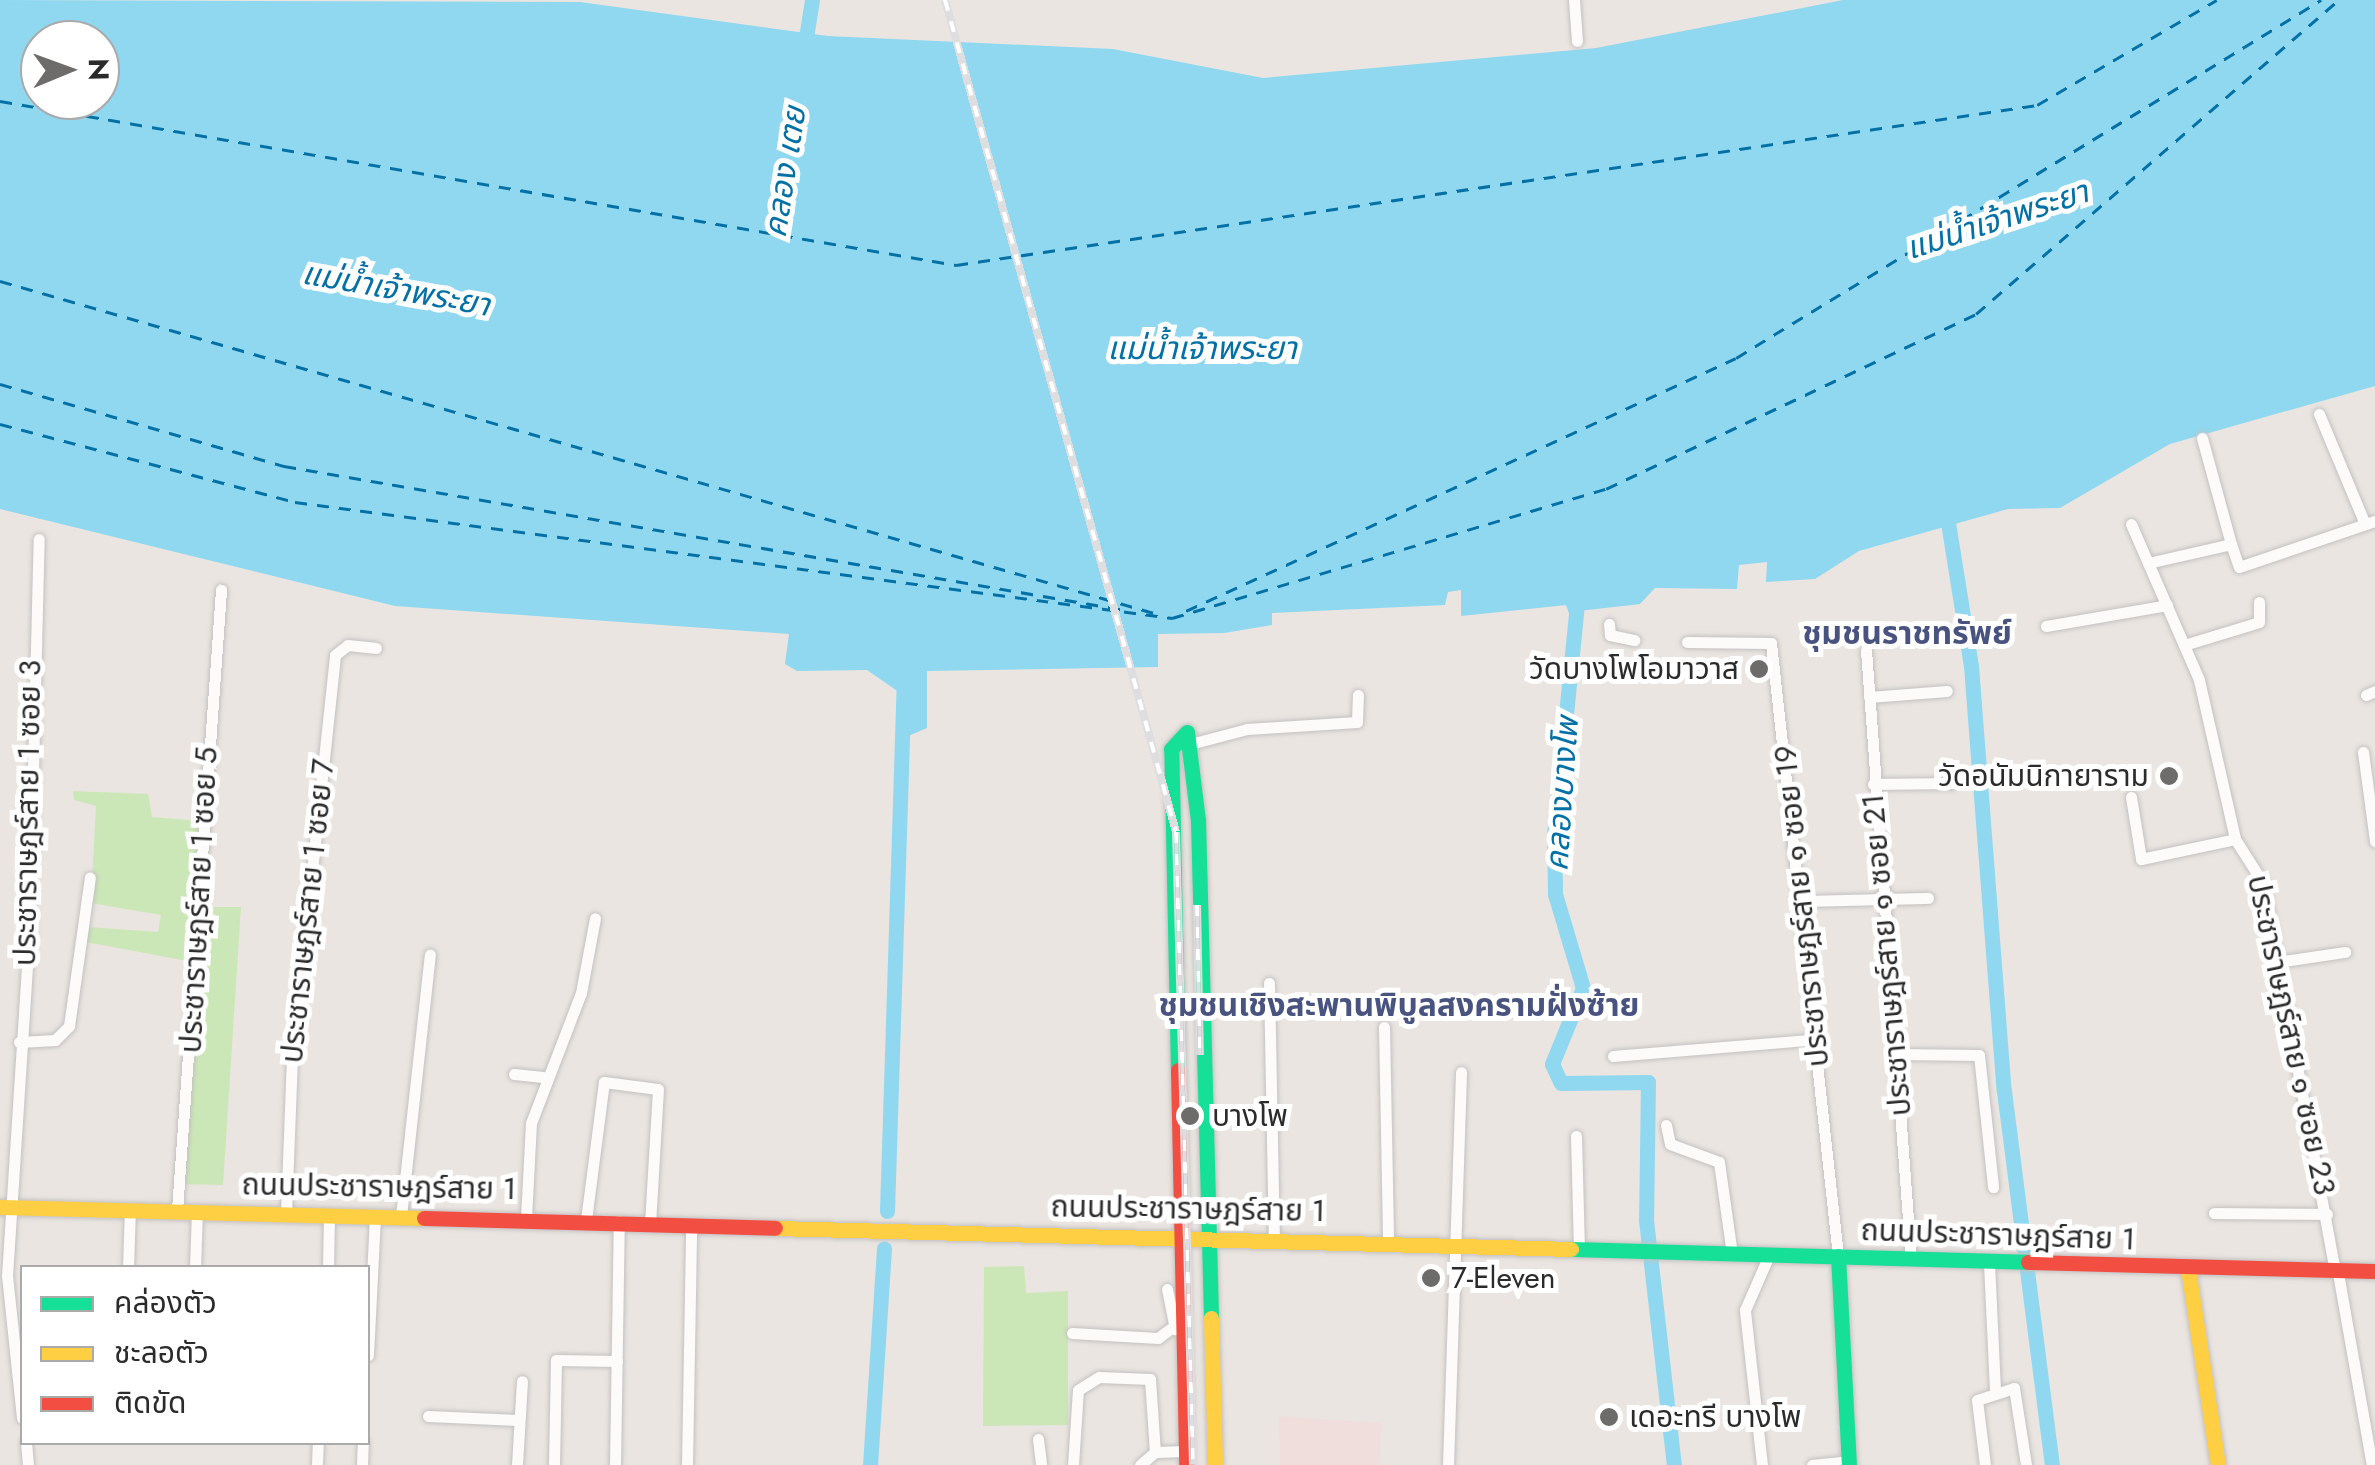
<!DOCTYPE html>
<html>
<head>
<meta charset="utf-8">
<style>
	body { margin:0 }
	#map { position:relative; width:2375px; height:1465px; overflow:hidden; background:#eae5e0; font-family:Jost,"Noto Sans Thai",sans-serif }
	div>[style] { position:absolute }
	.medical>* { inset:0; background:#f0dedd }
	.green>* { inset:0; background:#cce7b7 }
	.water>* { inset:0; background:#90d8f0 }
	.canal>* { height:15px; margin:-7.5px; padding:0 7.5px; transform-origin:7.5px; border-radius:7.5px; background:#90d8f0 }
	.ferry>* { height:2.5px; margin-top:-1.25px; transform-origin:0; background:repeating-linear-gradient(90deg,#0471a6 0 12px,transparent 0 22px) }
	.roads { filter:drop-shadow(0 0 2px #c3c1c2) drop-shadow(0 0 2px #c3c1c2) }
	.street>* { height:11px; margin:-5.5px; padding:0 5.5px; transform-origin:5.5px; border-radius:5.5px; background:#fcfbfa }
	.fast>* { height:15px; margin:-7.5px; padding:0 7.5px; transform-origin:7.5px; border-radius:7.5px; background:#16e098 }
	.slow>* { height:15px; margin:-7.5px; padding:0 7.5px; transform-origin:7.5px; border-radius:7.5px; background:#ffcf43 }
	.jam>* { height:15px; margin:-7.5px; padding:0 7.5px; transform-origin:7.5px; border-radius:7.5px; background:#f24e42 }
	.rail>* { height:8px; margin-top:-4px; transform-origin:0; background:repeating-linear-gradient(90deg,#fff 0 11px,#dedddf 0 22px); box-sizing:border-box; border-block:2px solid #dedddf }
	.dots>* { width:28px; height:28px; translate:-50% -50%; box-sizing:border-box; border:5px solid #fff; border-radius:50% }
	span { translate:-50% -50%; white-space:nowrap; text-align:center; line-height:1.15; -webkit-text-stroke:10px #fff; paint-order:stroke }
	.poi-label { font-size:30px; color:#2b2b2b }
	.right { translate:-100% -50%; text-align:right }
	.left { translate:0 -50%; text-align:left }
	.street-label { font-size:30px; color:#2b2b2b }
	.water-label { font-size:32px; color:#0471a6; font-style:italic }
	.neighbourhood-label { font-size:32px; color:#48537f; font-weight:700 }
	.legend { position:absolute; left:20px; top:1265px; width:350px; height:180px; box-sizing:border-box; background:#fff; border:2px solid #aaa; margin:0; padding:12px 18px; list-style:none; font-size:30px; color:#2b2b2b }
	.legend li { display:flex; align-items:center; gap:20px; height:50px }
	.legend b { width:50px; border:2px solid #aaa }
	.north { position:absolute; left:20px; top:20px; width:100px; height:100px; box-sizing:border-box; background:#fff; border:2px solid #aaa; border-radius:50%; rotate:89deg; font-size:28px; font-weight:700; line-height:40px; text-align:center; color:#2b2b2b }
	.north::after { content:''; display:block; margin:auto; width:35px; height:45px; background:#6e6c6a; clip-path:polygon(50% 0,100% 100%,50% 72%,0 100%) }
</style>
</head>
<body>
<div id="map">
	<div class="medical">
		<i style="clip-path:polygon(1279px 1416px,1381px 1423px,1380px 1465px,1280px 1465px)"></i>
	</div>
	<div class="green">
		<i style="clip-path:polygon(73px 791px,148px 794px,152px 817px,212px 822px,206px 907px,241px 907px,223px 1185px,173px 1184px,192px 962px,86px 942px,88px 927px,158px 932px,161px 915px,91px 903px,96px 806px,74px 800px)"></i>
		<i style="clip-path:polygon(1024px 1266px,1026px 1293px,1068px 1291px,1068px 1425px,983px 1426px,984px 1267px)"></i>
	</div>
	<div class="water">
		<i style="clip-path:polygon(evenodd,0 0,580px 2px,828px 36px,1113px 49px,1263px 78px,1596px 48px,1843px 0,2375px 0,2375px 386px,2170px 444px,2060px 508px,2008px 509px,1859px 551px,1815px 579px,1766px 582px,1767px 562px,1739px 565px,1737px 589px,1655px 588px,1640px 604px,1579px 611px,1572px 622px,1566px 605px,1461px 616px,1461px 590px,1448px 592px,1445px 605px,1272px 613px,1272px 625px,1224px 633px,1158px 634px,1158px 667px,927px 671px,927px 728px,906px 737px,906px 697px,867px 670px,797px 671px,785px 664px,789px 634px,395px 606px,0 509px,0 0,40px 40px,100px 40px,100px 100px,40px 100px,40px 40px)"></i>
	</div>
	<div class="canal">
		<i style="left:804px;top:50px;width:51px;rotate:-80.9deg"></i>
		<i style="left:1946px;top:510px;width:158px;rotate:80.9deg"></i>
		<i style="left:1971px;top:666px;width:426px;rotate:85.6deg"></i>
		<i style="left:2004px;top:1091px;width:377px;rotate:82.7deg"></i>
		<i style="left:1578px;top:594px;width:241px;rotate:95.7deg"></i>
		<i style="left:1554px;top:834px;width:60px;rotate:89deg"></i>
		<i style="left:1555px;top:894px;width:98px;rotate:73.4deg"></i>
		<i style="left:1583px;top:988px;width:82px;rotate:112.2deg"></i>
		<i style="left:1552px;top:1064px;width:21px;rotate:65deg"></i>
		<i style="left:1561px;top:1083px;width:87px;rotate:-0.7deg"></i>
		<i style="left:1648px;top:1082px;width:138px;rotate:90.8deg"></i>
		<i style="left:1646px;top:1220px;width:247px;rotate:83.5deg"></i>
		<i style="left:887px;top:1211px;width:536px;rotate:-88.18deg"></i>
		<i style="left:870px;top:1465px;width:217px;rotate:-86.3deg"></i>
	</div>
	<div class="ferry">
		<i style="left:0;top:101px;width:970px;rotate:9.73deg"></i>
		<i style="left:956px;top:265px;width:1093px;rotate:-8.42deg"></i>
		<i style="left:2037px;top:105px;width:208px;rotate:-30.3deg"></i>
		<i style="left:0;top:281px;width:1208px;rotate:16.05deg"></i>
		<i style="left:0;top:384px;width:296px;rotate:16.1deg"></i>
		<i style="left:284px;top:466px;width:853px;rotate:9.72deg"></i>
		<i style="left:0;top:424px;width:305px;rotate:14.8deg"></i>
		<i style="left:295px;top:502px;width:885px;rotate:7.53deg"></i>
		<i style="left:1172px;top:618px;width:453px;rotate:-16.6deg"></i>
		<i style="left:1606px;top:489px;width:409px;rotate:-25.3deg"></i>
		<i style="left:1976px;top:314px;width:479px;rotate:-40.9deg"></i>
		<i style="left:1186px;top:611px;width:605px;rotate:-24.7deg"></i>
		<i style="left:1736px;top:358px;width:686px;rotate:-31.47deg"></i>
	</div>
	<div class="roads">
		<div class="street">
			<i style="left:1574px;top:0;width:41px;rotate:85.8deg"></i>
			<i style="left:2319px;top:414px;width:119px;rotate:67.3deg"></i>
			<i style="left:2202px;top:438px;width:110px;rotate:74.7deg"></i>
			<i style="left:2131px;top:524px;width:170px;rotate:66.4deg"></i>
			<i style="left:2199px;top:680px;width:163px;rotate:77.2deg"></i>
			<i style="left:2235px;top:839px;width:52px;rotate:57.5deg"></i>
			<i style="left:2263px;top:883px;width:396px;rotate:79.5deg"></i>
			<i style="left:2148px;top:563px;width:85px;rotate:-12.9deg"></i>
			<i style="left:2231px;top:544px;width:24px;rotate:71deg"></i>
			<i style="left:2239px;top:567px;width:144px;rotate:-18.7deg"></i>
			<i style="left:1609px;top:624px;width:11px;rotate:85deg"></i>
			<i style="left:1610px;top:635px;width:25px;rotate:12deg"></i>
			<i style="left:2046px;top:626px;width:123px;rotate:-9.8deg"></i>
			<i style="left:1687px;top:642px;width:84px;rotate:0.7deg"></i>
			<i style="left:1771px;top:643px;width:617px;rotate:83.76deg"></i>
			<i style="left:2184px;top:645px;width:78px;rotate:-17deg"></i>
			<i style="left:2259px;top:622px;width:20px;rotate:-90deg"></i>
			<i style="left:1866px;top:650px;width:612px;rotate:85.78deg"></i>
			<i style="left:2366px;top:695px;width:10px;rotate:-24deg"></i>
			<i style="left:1869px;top:697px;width:78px;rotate:-4.4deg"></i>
			<i style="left:1194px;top:743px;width:55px;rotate:-14.8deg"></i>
			<i style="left:1247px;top:729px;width:110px;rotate:-3.6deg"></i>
			<i style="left:1357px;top:722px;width:27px;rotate:-88deg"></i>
			<i style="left:2363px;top:752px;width:90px;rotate:82.3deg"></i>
			<i style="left:1873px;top:784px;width:79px;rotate:-0.7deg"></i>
			<i style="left:2131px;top:797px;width:63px;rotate:80.8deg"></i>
			<i style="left:2141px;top:859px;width:96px;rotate:-12deg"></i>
			<i style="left:1801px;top:901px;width:127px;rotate:-1.4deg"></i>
			<i style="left:2277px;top:962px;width:69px;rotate:-8.4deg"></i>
			<i style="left:1269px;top:983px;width:254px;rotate:88.9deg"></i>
			<i style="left:1384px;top:1027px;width:214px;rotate:88.9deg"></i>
			<i style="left:19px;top:1042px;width:36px;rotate:-3deg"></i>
			<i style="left:55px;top:1040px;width:20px;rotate:-45deg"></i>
			<i style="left:69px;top:1026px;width:150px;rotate:-82deg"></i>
			<i style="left:1897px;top:1054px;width:82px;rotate:0.7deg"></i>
			<i style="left:1979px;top:1055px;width:133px;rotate:83.9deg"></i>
			<i style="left:1613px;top:1056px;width:206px;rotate:-4.7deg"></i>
			<i style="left:514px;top:1074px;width:29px;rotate:6deg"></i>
			<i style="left:1666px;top:1125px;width:19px;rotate:78deg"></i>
			<i style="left:1670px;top:1144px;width:52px;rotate:20.2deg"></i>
			<i style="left:1719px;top:1162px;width:93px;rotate:82deg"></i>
			<i style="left:1576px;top:1136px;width:112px;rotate:88.5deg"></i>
			<i style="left:177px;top:1210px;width:622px;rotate:-85.94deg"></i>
			<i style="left:286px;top:1213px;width:155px;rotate:-87.8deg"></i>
			<i style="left:292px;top:1058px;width:405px;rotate:-83.9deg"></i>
			<i style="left:335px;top:655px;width:16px;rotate:-38deg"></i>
			<i style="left:348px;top:645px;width:28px;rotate:6deg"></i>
			<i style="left:2214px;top:1213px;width:113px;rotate:0.5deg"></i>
			<i style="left:401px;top:1216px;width:263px;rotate:-83.7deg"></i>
			<i style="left:526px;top:1218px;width:95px;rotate:-87deg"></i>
			<i style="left:531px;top:1123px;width:139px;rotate:-69deg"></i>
			<i style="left:581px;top:993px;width:76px;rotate:-79.4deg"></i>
			<i style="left:586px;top:1220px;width:139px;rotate:-82.6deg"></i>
			<i style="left:604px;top:1082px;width:54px;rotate:7.4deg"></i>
			<i style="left:658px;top:1089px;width:133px;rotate:93.4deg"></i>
			<i style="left:1989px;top:1263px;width:126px;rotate:87.3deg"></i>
			<i style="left:128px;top:1268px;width:59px;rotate:-88.1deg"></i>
			<i style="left:195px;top:1268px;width:57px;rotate:-88deg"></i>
			<i style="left:328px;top:1268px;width:54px;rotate:-88.9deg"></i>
			<i style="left:2338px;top:1273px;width:195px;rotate:80deg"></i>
			<i style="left:1167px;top:1289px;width:41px;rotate:78.7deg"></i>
			<i style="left:1072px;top:1333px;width:86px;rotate:3.3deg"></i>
			<i style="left:1158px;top:1338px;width:15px;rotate:-37deg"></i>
			<i style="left:368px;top:1355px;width:140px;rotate:-87.1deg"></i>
			<i style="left:428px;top:1416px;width:90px;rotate:2.5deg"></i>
			<i style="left:22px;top:1418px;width:143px;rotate:-96deg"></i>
			<i style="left:7px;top:1276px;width:342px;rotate:-86.3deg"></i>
			<i style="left:29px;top:935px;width:396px;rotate:-88.6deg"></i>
			<i style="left:1038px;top:1439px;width:26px;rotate:83deg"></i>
			<i style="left:26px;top:1442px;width:23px;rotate:85deg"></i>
			<i style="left:317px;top:1465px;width:23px;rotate:-88deg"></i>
			<i style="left:362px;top:1465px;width:23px;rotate:-88deg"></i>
			<i style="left:517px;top:1465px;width:84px;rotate:-86.6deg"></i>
			<i style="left:554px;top:1465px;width:105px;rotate:-88.9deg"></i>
			<i style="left:556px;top:1360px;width:61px;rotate:0.9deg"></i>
			<i style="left:615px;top:1465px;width:244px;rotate:-89.1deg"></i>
			<i style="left:687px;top:1465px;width:241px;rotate:-89deg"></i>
			<i style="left:1073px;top:1465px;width:75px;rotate:-86.2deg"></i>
			<i style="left:1078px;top:1390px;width:25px;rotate:-32deg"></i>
			<i style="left:1099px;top:1377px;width:51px;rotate:2.2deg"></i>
			<i style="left:1150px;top:1379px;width:73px;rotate:86.1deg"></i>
			<i style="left:1155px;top:1452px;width:30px;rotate:-2deg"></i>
			<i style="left:1140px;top:1465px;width:20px;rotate:-41deg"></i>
			<i style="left:1448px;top:1465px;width:393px;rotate:-88.1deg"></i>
			<i style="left:1762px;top:1465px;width:156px;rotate:-96.3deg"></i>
			<i style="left:1745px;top:1310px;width:60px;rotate:-66.4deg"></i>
			<i style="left:1812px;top:1465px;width:36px;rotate:-6deg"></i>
			<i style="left:1985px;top:1465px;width:65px;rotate:-97deg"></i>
			<i style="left:1977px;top:1400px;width:39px;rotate:-18deg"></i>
			<i style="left:2014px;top:1388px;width:78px;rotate:81.1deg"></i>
		</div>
		<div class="fast">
			<i style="left:1178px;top:1070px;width:321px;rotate:-91.2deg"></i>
			<i style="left:1171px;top:749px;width:23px;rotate:-47deg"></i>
			<i style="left:1187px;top:732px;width:89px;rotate:82.9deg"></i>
			<i style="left:1198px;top:820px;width:498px;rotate:88.5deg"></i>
			<i style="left:1571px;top:1249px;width:457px;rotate:1.6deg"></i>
			<i style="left:1838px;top:1256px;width:209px;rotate:87deg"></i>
		</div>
		<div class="slow">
			<i style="left:0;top:1207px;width:424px;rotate:1.5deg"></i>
			<i style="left:775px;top:1228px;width:796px;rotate:1.51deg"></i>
			<i style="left:2188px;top:1269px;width:198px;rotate:81.3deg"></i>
			<i style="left:1211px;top:1318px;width:147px;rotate:88.4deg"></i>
		</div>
		<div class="jam">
			<i style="left:1178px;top:1070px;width:395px;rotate:88.8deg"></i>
			<i style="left:424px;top:1218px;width:351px;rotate:1.6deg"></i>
			<i style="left:2028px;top:1262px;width:347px;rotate:1.5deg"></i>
		</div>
	</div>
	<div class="rail">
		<i style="left:945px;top:0;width:863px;rotate:74.48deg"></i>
		<i style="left:1176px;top:832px;width:633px;rotate:88.46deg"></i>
		<i style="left:1197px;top:905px;width:150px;rotate:88.9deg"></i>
	</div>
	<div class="dots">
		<i style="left:1759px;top:669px;background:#6e6c6a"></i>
		<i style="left:2169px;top:776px;background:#6e6c6a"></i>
		<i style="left:1190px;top:1116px;background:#6e6c6a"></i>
		<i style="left:1431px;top:1278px;background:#6e6c6a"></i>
		<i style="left:1609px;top:1417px;background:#6e6c6a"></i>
	</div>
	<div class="poi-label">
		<span class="right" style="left:1739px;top:669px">วัดบางโพโอมาวาส</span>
		<span class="right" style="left:2149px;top:776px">วัดอนัมนิกายาราม</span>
		<span class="left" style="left:1212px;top:1116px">บางโพ</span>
		<span class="left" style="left:1451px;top:1278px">7-Eleven</span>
		<span class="left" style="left:1629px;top:1417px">เดอะทรี บางโพ</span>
	</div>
	<div class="street-label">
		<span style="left:28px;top:813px;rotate:-89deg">ประชาราษฎร์สาย 1 ซอย 3</span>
		<span style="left:199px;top:900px;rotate:-87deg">ประชาราษฎร์สาย 1 ซอย 5</span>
		<span style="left:1802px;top:906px;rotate:-96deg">ประชาราษฎร์สาย ๑ ซอย 19</span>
		<span style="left:308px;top:911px;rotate:-84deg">ประชาราษฎร์สาย 1 ซอย 7</span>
		<span style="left:1887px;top:955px;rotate:-95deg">ประชาราษฎร์สาย ๑ ซอย 21</span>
		<span style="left:2291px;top:1035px;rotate:78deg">ประชาราษฎร์สาย ๑ ซอย 23</span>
		<span style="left:379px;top:1187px;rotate:1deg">ถนนประชาราษฎร์สาย 1</span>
		<span style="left:1188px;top:1209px;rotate:1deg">ถนนประชาราษฎร์สาย 1</span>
		<span style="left:1998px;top:1235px;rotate:2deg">ถนนประชาราษฎร์สาย 1</span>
	</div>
	<div class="water-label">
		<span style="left:785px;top:172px;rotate:-81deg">คลอง เตย</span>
		<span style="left:1997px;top:220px;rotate:-18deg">แม่น้ำเจ้าพระยา</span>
		<span style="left:396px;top:289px;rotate:10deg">แม่น้ำเจ้าพระยา</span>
		<span style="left:1202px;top:348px">แม่น้ำเจ้าพระยา</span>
		<span style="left:1562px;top:794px;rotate:-86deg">คลองบางโพ</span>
	</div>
	<div class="neighbourhood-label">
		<span style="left:1907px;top:633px">ชุมชนราชทรัพย์</span>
		<span style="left:1399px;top:1005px">ชุมชนเชิงสะพานพิบูลสงครามฝั่งซ้าย</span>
	</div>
	<ul class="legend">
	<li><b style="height:12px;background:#16e098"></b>คล่องตัว</li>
	<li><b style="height:12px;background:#ffcf43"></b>ชะลอตัว</li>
	<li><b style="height:12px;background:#f24e42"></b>ติดขัด</li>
	</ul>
	<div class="north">N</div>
</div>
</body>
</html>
